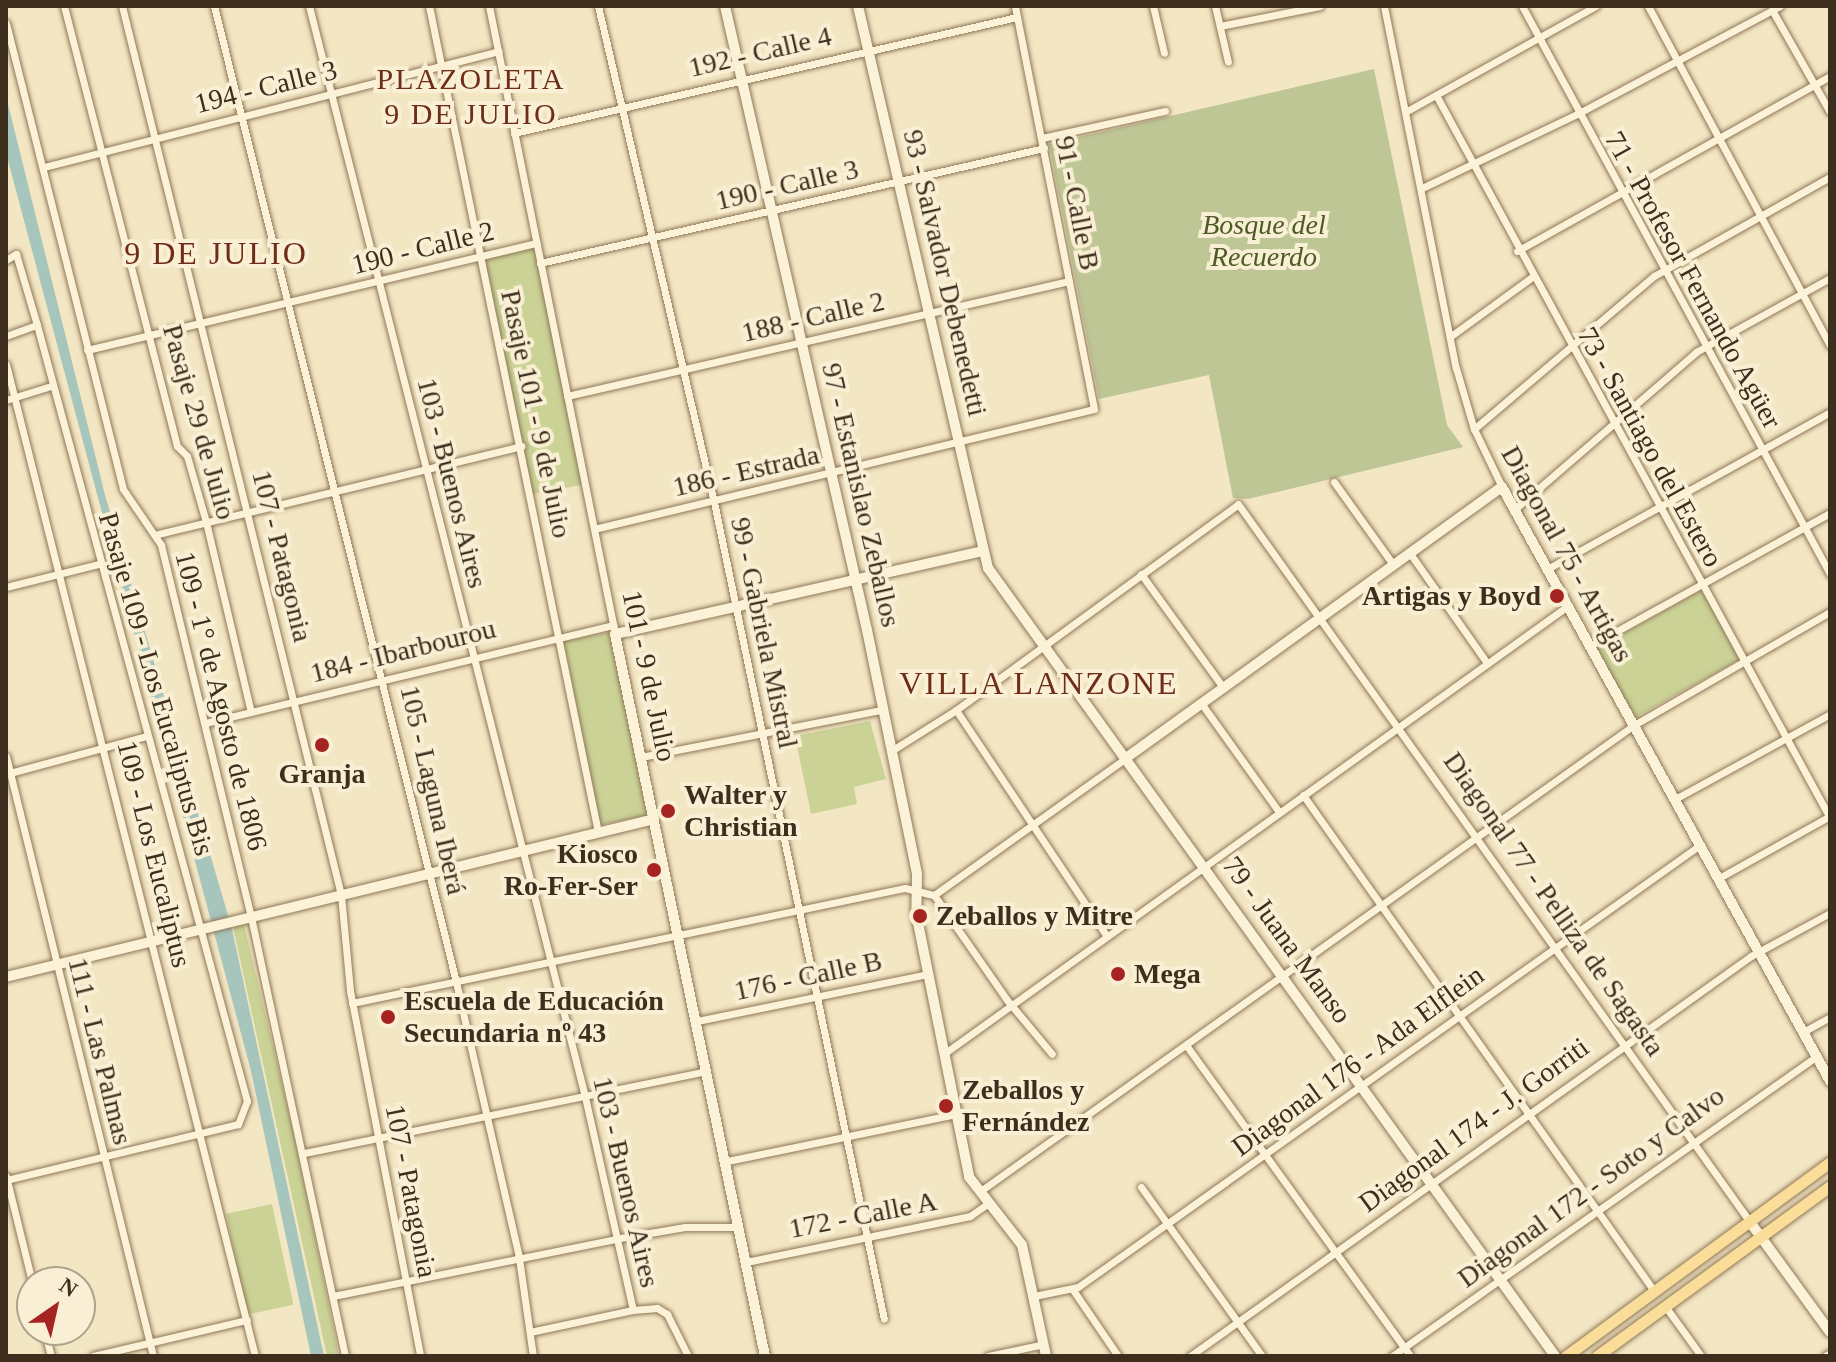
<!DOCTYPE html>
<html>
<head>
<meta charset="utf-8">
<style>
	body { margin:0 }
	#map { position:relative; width:1836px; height:1362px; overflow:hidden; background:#f3e6c3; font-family:Georgia,serif }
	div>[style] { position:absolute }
	.green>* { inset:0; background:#cad296; transform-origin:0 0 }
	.cemetery>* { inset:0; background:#bfc696 }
	.water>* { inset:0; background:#a6c5bd }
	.roads { filter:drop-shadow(0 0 2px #8f7758) drop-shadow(0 0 2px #8f7758) }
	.street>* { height:7px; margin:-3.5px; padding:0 3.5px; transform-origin:3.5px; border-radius:3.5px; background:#fcf2d8 }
	.secondary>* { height:10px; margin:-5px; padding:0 5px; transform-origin:5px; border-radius:5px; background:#fcf2d8 }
	.primary>* { height:11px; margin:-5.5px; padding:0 5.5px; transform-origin:5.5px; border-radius:5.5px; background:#f9dd98 }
	.dots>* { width:22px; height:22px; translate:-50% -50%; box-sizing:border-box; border:4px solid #f9efd4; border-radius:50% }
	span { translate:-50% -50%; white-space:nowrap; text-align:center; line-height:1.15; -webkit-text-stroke:8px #f9efd4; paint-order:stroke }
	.street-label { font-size:28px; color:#3e2e1d }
	.park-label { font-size:28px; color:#4c5c22; font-style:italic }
	.poi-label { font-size:28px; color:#3e2e1d; font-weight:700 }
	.right { translate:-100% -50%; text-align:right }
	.left { translate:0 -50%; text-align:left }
	.neighbourhood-label { font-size:30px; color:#6f2d18; letter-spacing:2px }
	.quarter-label { font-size:32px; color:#6f2d18; letter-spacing:2px }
	.frame { position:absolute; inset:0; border:8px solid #3e2e1d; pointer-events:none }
	.north { position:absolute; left:16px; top:1266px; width:80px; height:80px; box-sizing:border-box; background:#f9efd4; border:2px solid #aea28b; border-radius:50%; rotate:34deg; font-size:22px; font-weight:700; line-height:32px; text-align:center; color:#3e2e1d }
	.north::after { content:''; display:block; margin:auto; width:28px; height:36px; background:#a52421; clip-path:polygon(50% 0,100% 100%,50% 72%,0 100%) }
</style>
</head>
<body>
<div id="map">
	<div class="green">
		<i style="left:536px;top:243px;width:246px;height:57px;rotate:79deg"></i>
		<i style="left:1702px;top:590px;width:79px;height:123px;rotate:61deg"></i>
		<i style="left:611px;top:632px;width:187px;height:48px;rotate:79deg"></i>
		<i style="clip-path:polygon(870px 721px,886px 779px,854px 787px,857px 804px,811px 814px,795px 736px)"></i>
		<i style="clip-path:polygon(244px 924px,294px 1135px,339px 1356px,327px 1356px,233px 927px)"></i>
		<i style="left:272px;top:1204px;width:103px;height:47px;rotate:78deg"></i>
	</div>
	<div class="cemetery">
		<i style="clip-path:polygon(1374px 69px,1447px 425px,1463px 447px,1248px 499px,1233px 498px,1209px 375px,1099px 399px,1049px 144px)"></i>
	</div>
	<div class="water">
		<i style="clip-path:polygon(6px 96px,105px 495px,232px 929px,324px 1356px,311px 1356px,251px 1071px,6px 153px)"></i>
	</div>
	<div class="roads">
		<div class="street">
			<i style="left:64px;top:6px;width:454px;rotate:75.6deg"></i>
			<i style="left:177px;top:446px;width:14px;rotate:45deg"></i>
			<i style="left:187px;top:456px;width:69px;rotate:73.9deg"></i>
			<i style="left:206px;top:522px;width:195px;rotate:76.7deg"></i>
			<i style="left:122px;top:6px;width:916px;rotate:76.16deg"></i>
			<i style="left:341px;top:895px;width:96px;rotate:84.6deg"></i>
			<i style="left:350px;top:991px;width:372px;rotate:79.1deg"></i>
			<i style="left:214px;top:6px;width:1006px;rotate:76.07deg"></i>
			<i style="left:456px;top:982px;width:283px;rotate:77.1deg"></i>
			<i style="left:519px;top:1258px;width:99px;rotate:81.9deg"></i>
			<i style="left:309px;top:6px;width:1125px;rotate:75.8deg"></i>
			<i style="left:585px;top:1097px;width:218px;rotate:77.3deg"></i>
			<i style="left:633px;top:1310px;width:24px;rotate:-5deg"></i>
			<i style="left:657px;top:1308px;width:12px;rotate:31deg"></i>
			<i style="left:667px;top:1314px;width:47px;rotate:63.4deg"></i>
			<i style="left:429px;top:6px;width:843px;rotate:78.44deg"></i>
			<i style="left:489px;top:6px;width:641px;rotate:78.65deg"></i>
			<i style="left:598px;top:6px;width:509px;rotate:76.84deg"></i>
			<i style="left:714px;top:502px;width:834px;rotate:78.25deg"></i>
			<i style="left:1153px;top:6px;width:48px;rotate:76.8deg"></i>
			<i style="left:1215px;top:6px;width:57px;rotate:76.9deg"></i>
			<i style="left:1384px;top:6px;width:369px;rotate:78.8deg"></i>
			<i style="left:1456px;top:368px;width:64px;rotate:73.6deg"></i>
			<i style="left:1474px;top:429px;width:64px;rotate:64.2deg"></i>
			<i style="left:1522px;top:6px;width:646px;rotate:61.53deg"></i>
			<i style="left:1648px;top:6px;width:385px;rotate:61.8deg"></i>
			<i style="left:1772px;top:10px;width:117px;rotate:60.4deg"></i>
			<i style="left:6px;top:23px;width:480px;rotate:75.9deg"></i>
			<i style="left:123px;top:489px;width:68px;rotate:55.8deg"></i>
			<i style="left:161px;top:545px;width:383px;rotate:76.4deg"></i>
			<i style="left:251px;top:917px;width:449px;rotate:77.9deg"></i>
			<i style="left:1220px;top:26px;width:102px;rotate:-11.3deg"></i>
			<i style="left:1436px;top:95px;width:823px;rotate:61.41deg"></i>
			<i style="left:1407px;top:111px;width:216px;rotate:-29.1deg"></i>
			<i style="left:514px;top:133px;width:516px;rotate:-12.99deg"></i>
			<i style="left:1042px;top:138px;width:126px;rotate:-12.4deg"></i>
			<i style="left:44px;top:167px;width:469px;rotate:-14.3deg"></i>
			<i style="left:1422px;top:188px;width:172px;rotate:-25.5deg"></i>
			<i style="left:1577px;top:114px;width:230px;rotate:-28deg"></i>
			<i style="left:1517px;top:251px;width:359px;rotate:-29.2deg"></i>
			<i style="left:6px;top:260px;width:12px;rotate:-31deg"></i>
			<i style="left:16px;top:254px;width:74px;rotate:73.5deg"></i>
			<i style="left:37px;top:325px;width:804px;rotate:74.86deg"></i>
			<i style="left:247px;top:1101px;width:25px;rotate:111deg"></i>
			<i style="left:238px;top:1124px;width:239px;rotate:166.4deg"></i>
			<i style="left:540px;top:263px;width:517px;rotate:-12.85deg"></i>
			<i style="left:6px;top:336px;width:33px;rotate:-20deg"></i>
			<i style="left:1451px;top:336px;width:100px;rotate:-36.1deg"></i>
			<i style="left:87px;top:350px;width:462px;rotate:-13.4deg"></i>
			<i style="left:6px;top:364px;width:1023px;rotate:75.91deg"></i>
			<i style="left:567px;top:396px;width:515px;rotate:-12.9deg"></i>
			<i style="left:6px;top:400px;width:47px;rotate:-17.3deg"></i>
			<i style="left:1474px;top:429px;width:236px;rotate:-40.4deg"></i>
			<i style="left:1654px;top:276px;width:202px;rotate:-29.4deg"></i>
			<i style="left:1334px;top:482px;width:100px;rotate:54.4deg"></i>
			<i style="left:1515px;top:509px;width:240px;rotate:-40.9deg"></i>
			<i style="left:1696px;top:352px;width:153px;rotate:-28.9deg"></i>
			<i style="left:594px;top:529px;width:514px;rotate:-13.5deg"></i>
			<i style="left:1094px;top:409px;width:411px;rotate:-101.1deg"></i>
			<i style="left:158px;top:534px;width:374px;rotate:-13.6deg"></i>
			<i style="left:1409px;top:552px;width:136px;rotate:54.9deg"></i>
			<i style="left:1549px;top:568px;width:321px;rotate:-29deg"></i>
			<i style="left:1141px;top:574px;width:138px;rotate:54.1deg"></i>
			<i style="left:6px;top:587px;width:96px;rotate:-13.9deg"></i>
			<i style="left:1590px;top:646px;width:274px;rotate:-29deg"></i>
			<i style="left:1201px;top:703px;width:134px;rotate:54.4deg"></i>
			<i style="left:956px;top:710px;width:272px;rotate:56.3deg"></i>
			<i style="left:205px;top:723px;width:420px;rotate:-13.5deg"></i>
			<i style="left:891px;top:751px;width:77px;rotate:-32.2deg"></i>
			<i style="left:956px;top:710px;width:349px;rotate:-36.1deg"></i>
			<i style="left:1238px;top:504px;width:882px;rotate:54.51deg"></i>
			<i style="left:6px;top:756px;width:618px;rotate:76.23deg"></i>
			<i style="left:641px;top:757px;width:245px;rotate:-11.1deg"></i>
			<i style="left:6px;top:774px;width:146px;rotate:-15.1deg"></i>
			<i style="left:1303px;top:795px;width:608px;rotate:54.71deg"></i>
			<i style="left:1675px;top:799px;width:177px;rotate:-28.7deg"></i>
			<i style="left:1719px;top:878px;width:127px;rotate:-29.2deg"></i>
			<i style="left:934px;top:895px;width:236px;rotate:-35.5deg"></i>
			<i style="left:934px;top:895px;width:128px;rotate:55.2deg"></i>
			<i style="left:1007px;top:1000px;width:70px;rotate:50.2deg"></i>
			<i style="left:352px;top:1003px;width:565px;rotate:-11.75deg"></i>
			<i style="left:905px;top:888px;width:30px;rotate:14deg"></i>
			<i style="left:697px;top:1021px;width:235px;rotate:-11.5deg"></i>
			<i style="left:1803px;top:1032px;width:31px;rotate:-29deg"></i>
			<i style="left:1186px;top:1045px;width:383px;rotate:54.2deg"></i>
			<i style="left:945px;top:1053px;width:768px;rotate:-35.68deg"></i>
			<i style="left:304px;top:1153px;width:411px;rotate:-11.5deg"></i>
			<i style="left:727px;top:1161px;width:234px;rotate:-11.6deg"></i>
			<i style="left:6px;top:1176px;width:109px;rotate:76.2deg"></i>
			<i style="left:1141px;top:1187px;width:208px;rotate:54.4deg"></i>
			<i style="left:979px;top:1192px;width:804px;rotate:-35.49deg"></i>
			<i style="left:1634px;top:725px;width:226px;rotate:-30deg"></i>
			<i style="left:746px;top:1262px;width:229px;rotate:-11.6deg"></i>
			<i style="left:970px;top:1216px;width:19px;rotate:-35deg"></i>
			<i style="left:1073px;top:1290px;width:80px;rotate:55.7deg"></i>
			<i style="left:333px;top:1296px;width:293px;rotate:-11.4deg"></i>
			<i style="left:620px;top:1238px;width:66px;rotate:-9.6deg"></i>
			<i style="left:685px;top:1227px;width:53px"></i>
			<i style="left:1034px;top:1296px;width:45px;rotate:-11.6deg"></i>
			<i style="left:1078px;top:1287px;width:763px;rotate:-35.4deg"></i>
			<i style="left:1665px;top:1306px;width:62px;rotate:54.2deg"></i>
			<i style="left:44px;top:1330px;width:27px;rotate:75deg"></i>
			<i style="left:530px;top:1332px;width:105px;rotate:-12.1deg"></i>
			<i style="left:93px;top:1356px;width:158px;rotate:-13.2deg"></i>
			<i style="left:988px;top:1356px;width:57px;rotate:-12.1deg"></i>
			<i style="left:1190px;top:1356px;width:689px;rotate:-35.49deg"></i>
			<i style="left:1751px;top:956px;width:90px;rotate:-28.6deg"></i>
			<i style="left:1392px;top:1356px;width:520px;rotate:-35.22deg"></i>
			<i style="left:1825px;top:1356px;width:6px;rotate:-31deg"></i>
		</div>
		<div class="secondary">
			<i style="left:725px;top:6px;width:640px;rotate:77.18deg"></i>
			<i style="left:867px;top:630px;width:249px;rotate:78.4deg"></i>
			<i style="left:917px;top:874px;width:39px;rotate:91deg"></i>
			<i style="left:916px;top:913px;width:269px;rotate:78.6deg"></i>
			<i style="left:969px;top:1177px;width:86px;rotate:52.1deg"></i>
			<i style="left:1022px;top:1245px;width:114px;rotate:77.8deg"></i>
			<i style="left:858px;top:6px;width:577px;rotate:76.98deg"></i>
			<i style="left:988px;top:568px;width:971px;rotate:54.26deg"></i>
			<i style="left:1126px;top:758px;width:463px;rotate:-35.8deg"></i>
			<i style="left:1502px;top:487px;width:679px;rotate:61.09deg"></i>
			<i style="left:6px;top:977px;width:667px;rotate:-13.7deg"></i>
			<i style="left:1750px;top:1222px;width:136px;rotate:54deg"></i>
			<i style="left:765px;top:1356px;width:737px;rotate:-101.74deg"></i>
			<i style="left:615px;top:634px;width:376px;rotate:-12.7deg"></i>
		</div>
		<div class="primary">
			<i style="left:1566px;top:1356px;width:328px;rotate:-36.3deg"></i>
			<i style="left:1597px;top:1356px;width:288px;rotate:-36.1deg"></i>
		</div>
	</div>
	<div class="dots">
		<i style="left:1557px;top:596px;background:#a52421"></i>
		<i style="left:322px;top:745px;background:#a52421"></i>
		<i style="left:668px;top:811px;background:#a52421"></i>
		<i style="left:654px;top:870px;background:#a52421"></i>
		<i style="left:920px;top:916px;background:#a52421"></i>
		<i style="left:1118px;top:974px;background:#a52421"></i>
		<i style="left:388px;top:1017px;background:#a52421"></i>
		<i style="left:946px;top:1106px;background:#a52421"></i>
	</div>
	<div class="street-label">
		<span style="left:760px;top:52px;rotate:-13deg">192 - Calle 4</span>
		<span style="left:266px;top:87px;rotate:-14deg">194 - Calle 3</span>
		<span style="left:787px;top:185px;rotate:-13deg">190 - Calle 3</span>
		<span style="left:1077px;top:203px;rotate:79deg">91 - Calle B</span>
		<span style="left:423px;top:248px;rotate:-14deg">190 - Calle 2</span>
		<span style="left:945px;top:273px;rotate:77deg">93 - Salvador Debenedetti</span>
		<span style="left:1693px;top:280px;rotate:61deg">71 - Profesor Fernando Agüer</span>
		<span style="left:813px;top:317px;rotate:-13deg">188 - Calle 2</span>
		<span style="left:536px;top:414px;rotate:78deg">Pasaje 101 - 9 de Julio</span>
		<span style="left:199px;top:422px;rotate:74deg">Pasaje 29 de Julio</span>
		<span style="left:1650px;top:447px;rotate:61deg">73 - Santiago del Estero</span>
		<span style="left:746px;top:471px;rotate:-13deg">186 - Estrada</span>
		<span style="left:452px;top:483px;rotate:76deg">103 - Buenos Aires</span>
		<span style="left:861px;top:495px;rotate:77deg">97 - Estanislao Zeballos</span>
		<span style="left:1567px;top:554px;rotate:61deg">Diagonal 75 - Artigas</span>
		<span style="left:282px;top:556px;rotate:76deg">107 - Patagonia</span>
		<span style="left:764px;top:633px;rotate:78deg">99 - Gabriela Mistral</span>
		<span style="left:403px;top:651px;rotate:-14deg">184 - Ibarbourou</span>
		<span style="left:649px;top:676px;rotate:78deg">101 - 9 de Julio</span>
		<span style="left:156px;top:684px;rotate:74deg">Pasaje 109 - Los Eucaliptus Bis</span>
		<span style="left:221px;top:701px;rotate:76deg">109 - 1° de Agosto de 1806</span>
		<span style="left:433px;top:790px;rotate:77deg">105 - Laguna Iberá</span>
		<span style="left:154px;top:854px;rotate:76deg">109 - Los Eucaliptus</span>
		<span style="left:1554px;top:904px;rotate:55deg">Diagonal 77 - Pelliza de Sagasta</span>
		<span style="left:1287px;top:940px;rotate:54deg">79 - Juana Manso</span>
		<span style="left:808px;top:976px;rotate:-12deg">176 - Calle B</span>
		<span style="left:100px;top:1051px;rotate:76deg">111 - Las Palmas</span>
		<span style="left:1358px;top:1061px;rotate:-36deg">Diagonal 176 - Ada Elflein</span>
		<span style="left:1474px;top:1125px;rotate:-36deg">Diagonal 174 - J. Gorriti</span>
		<span style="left:626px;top:1182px;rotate:77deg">103 - Buenos Aires</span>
		<span style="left:1591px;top:1187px;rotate:-36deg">Diagonal 172 - Soto y Calvo</span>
		<span style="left:411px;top:1191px;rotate:79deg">107 - Patagonia</span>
		<span style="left:863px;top:1215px;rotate:-11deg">172 - Calle A</span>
	</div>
	<div class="park-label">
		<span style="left:1264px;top:241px">Bosque del<br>Recuerdo</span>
	</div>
	<div class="poi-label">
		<span class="right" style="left:1541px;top:596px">Artigas y Boyd</span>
		<span style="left:322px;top:774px">Granja</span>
		<span class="left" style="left:684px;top:811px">Walter y<br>Christian</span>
		<span class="right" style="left:638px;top:870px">Kiosco<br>Ro-Fer-Ser</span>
		<span class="left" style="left:936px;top:916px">Zeballos y Mitre</span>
		<span class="left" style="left:1134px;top:974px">Mega</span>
		<span class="left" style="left:404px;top:1017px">Escuela de Educación<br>Secundaria nº 43</span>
		<span class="left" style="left:962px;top:1106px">Zeballos y<br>Fernández</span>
	</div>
	<div class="neighbourhood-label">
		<span style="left:471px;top:96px">PLAZOLETA<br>9 DE JULIO</span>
	</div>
	<div class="quarter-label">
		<span style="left:216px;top:253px">9 DE JULIO</span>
		<span style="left:1039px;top:683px">VILLA LANZONE</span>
	</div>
	<div class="frame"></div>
	<div class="north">N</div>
</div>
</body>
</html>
